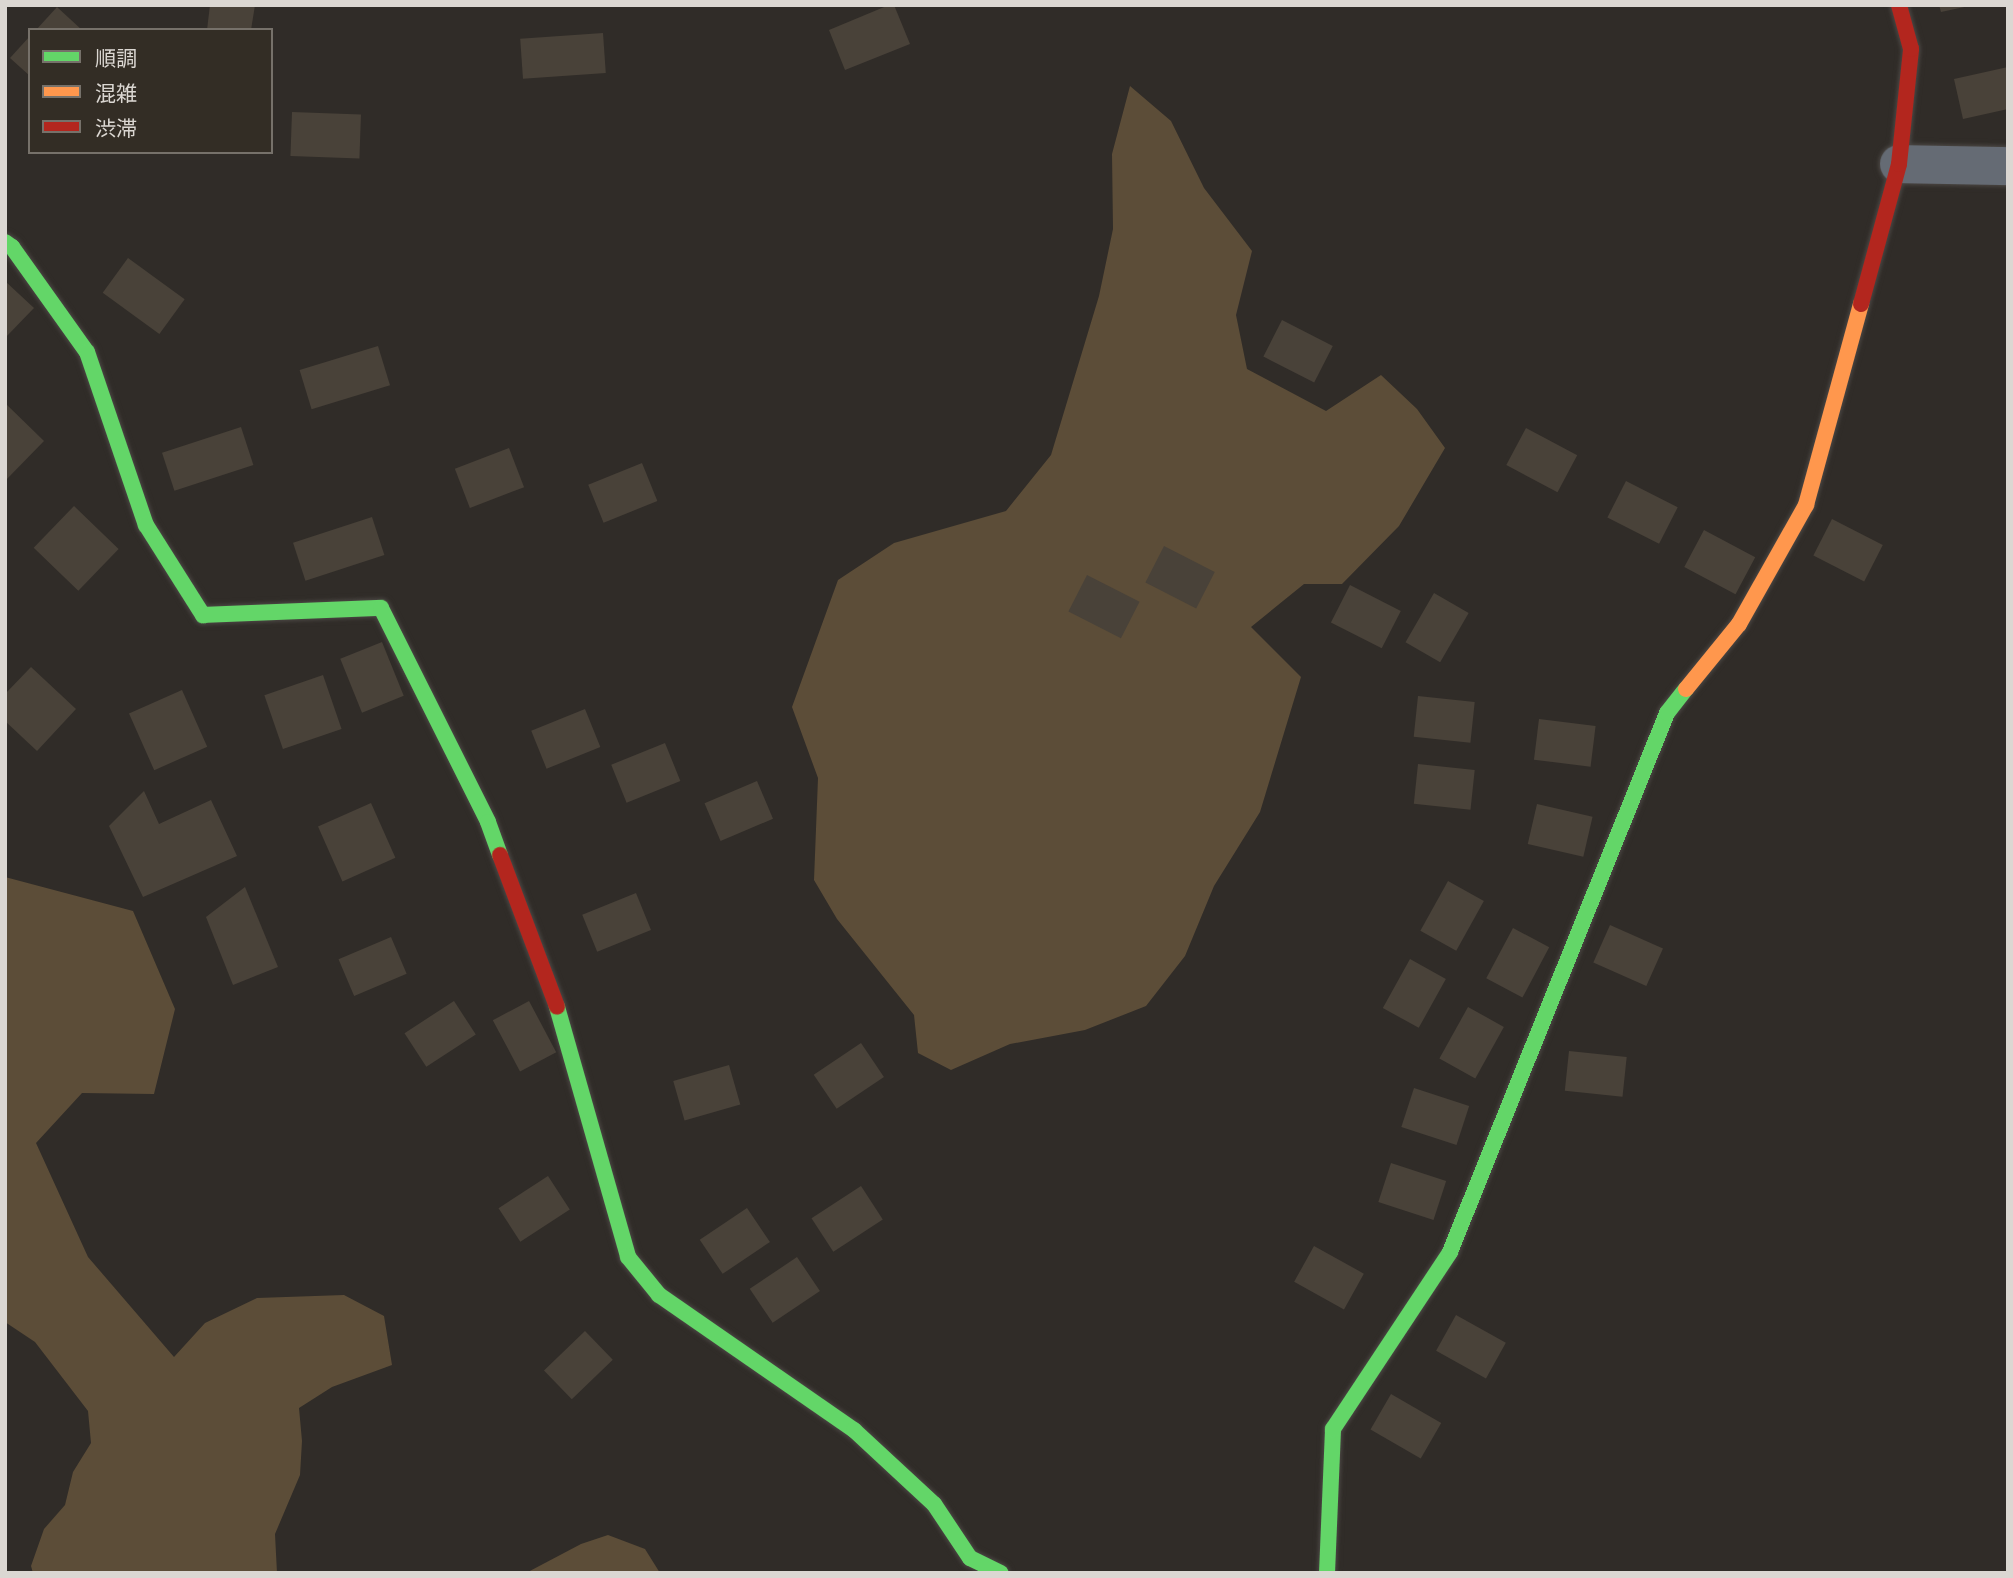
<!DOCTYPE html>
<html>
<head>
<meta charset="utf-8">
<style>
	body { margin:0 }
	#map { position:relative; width:2013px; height:1578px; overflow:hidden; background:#302c28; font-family:"Asap Condensed","Noto Sans JP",sans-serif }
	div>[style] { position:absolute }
	.green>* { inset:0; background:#5c4d38 }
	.building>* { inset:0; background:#494239; transform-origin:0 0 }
	.roads { filter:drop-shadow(0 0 2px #4b4744) drop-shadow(0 0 2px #4b4744) }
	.street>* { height:38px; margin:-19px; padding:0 19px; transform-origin:19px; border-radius:19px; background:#656b74 }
	.fast>* { height:16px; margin:-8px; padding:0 8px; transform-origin:8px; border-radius:8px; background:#63d668 }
	.slow>* { height:16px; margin:-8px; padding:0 8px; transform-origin:8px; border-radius:8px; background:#ff974d }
	.jam>* { height:16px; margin:-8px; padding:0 8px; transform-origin:8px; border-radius:8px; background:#b3261e }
	span { translate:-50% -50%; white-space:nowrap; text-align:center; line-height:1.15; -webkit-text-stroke:5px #332d25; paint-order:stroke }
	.frame { position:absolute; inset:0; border:7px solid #dbd7d2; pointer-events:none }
	.legend { position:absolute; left:28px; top:28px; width:245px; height:126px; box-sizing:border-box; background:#332d25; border:2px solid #76716a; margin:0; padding:9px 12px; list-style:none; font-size:21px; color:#dbd7d2 }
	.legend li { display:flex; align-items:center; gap:14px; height:35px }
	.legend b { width:35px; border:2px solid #76716a }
</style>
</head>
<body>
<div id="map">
	<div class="green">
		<i style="clip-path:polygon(1130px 86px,1171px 121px,1204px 188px,1252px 251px,1236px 315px,1247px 369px,1326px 411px,1381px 375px,1417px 409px,1445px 448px,1399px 526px,1342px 584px,1304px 584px,1251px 627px,1301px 677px,1260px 812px,1214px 886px,1185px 956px,1146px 1006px,1085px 1030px,1010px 1044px,951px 1070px,918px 1053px,914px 1015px,837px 919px,814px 880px,818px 778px,792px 707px,838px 580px,894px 543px,1006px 511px,1051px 455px,1099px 296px,1113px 229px,1112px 154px)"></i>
		<i style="clip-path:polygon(5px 877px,133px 911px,175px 1009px,154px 1094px,82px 1093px,36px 1143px,88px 1257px,174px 1357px,205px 1323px,257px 1298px,344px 1295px,384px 1316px,392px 1365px,332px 1387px,299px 1408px,302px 1441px,300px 1475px,275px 1534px,277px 1573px,33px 1573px,31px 1566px,44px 1529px,65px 1505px,73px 1472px,91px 1443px,88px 1411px,35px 1342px,5px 1322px)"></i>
		<i style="clip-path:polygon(608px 1535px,645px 1549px,660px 1573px,526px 1573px,581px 1544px)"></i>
	</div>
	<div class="building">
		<i style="clip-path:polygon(210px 5px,255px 5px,251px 30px,207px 30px)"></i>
		<i style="clip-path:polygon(889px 5px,894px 5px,910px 44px,845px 70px,829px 30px)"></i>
		<i style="clip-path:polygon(1939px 5px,1969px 5px,1969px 6px,1941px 12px)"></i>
		<i style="clip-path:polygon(57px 7px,82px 30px,36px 30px)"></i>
		<i style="left:603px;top:33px;width:40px;height:83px;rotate:86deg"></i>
		<i style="clip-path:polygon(30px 36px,30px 76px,10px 58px)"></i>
		<i style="clip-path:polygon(2008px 67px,2008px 109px,1963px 119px,1954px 79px)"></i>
		<i style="left:292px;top:112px;width:69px;height:44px;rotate:2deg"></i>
		<i style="left:128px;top:258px;width:70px;height:43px;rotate:36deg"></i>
		<i style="clip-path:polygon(5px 281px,34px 308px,5px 338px)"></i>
		<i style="left:1282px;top:320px;width:57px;height:41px;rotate:27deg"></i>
		<i style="left:378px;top:346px;width:41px;height:82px;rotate:73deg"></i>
		<i style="clip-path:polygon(5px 403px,44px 441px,5px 481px)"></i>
		<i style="left:241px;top:427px;width:40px;height:83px;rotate:72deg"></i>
		<i style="left:1526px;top:428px;width:58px;height:42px;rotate:28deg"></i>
		<i style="left:509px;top:448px;width:42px;height:58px;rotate:69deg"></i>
		<i style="left:642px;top:463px;width:41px;height:58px;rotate:68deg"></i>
		<i style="left:1626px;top:481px;width:58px;height:41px;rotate:27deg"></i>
		<i style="left:74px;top:506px;width:62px;height:58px;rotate:44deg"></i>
		<i style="left:372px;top:517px;width:40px;height:83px;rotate:72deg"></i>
		<i style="left:1832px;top:519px;width:57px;height:41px;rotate:27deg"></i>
		<i style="left:1704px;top:530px;width:58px;height:42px;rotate:28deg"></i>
		<i style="left:1164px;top:546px;width:57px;height:41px;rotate:27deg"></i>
		<i style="left:1087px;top:575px;width:59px;height:41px;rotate:27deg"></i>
		<i style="left:1350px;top:585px;width:57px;height:42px;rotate:27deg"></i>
		<i style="left:1434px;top:593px;width:40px;height:57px;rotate:30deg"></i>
		<i style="left:382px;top:642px;width:58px;height:45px;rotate:68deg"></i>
		<i style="clip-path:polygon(31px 667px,76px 709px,37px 751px,5px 721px,5px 694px)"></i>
		<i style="left:323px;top:675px;width:57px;height:62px;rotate:71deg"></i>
		<i style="left:182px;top:690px;width:62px;height:58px;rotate:66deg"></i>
		<i style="left:1418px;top:696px;width:57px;height:41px;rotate:6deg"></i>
		<i style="left:585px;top:709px;width:41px;height:58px;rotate:68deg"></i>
		<i style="left:1539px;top:719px;width:57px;height:41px;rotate:7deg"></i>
		<i style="left:665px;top:743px;width:41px;height:58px;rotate:68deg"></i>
		<i style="left:1418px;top:764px;width:57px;height:40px;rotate:6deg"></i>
		<i style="left:757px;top:781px;width:41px;height:57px;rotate:67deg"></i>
		<i style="clip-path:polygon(144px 791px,159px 824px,211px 800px,237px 856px,143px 897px,109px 826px)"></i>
		<i style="left:371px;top:803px;width:60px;height:58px;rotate:66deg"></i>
		<i style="left:1537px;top:804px;width:57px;height:41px;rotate:13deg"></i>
		<i style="left:1448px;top:881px;width:41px;height:57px;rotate:29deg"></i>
		<i style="clip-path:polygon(245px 887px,278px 967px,233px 985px,206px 917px)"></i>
		<i style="left:636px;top:893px;width:40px;height:58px;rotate:68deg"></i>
		<i style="left:1610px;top:925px;width:58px;height:41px;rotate:24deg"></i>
		<i style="left:1513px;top:928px;width:41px;height:57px;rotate:28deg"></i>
		<i style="left:391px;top:937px;width:40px;height:57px;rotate:67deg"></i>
		<i style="left:1410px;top:959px;width:41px;height:56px;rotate:29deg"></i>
		<i style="left:454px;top:1001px;width:40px;height:59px;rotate:57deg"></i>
		<i style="left:529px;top:1001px;width:58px;height:41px;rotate:62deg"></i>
		<i style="left:1468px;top:1007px;width:41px;height:59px;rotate:29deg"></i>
		<i style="left:861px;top:1043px;width:41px;height:57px;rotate:56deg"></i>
		<i style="left:1569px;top:1051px;width:58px;height:40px;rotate:6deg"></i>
		<i style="left:729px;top:1065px;width:41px;height:58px;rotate:74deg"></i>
		<i style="left:1414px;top:1088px;width:58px;height:41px;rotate:18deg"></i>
		<i style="left:1391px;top:1163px;width:58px;height:41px;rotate:18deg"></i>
		<i style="left:548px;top:1176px;width:40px;height:59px;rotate:57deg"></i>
		<i style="left:861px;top:1186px;width:40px;height:59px;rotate:57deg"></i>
		<i style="left:747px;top:1208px;width:41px;height:57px;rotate:56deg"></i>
		<i style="left:1314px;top:1246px;width:57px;height:41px;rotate:29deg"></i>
		<i style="left:797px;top:1257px;width:41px;height:57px;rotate:56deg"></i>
		<i style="left:1456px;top:1315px;width:57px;height:41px;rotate:29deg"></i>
		<i style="left:585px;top:1331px;width:40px;height:57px;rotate:46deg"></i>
		<i style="left:1391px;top:1394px;width:58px;height:41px;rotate:30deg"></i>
	</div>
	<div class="roads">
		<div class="street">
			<i style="left:1899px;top:164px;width:109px;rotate:1.1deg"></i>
		</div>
		<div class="fast">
			<i style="left:5px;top:242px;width:9px;rotate:36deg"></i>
			<i style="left:12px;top:247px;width:129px;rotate:54.5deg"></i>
			<i style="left:87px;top:352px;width:183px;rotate:71.2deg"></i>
			<i style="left:146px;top:525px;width:107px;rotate:57.7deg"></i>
			<i style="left:203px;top:615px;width:178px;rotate:-2.3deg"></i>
			<i style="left:381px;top:608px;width:239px;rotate:63.4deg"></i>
			<i style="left:488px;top:822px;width:35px;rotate:70deg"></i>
			<i style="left:557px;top:1007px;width:260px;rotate:74.1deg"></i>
			<i style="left:628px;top:1257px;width:49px;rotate:50.8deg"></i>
			<i style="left:659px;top:1295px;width:237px;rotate:34.7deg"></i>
			<i style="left:854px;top:1430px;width:109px;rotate:42.8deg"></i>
			<i style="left:934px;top:1504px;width:65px;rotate:56.3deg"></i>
			<i style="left:970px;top:1558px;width:34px;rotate:26deg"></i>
			<i style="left:1327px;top:1573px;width:144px;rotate:-87.6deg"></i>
			<i style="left:1333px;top:1429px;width:212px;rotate:-56.5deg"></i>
			<i style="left:1450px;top:1252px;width:581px;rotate:-68.07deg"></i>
			<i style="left:1667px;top:713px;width:31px;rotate:-52deg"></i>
		</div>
		<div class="slow">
			<i style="left:1686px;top:689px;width:84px;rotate:-50.8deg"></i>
			<i style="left:1739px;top:624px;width:137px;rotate:-60.6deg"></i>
			<i style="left:1806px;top:505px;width:208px;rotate:-74.7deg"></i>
		</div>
		<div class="jam">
			<i style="left:1861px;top:304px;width:145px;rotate:-74.8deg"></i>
			<i style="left:1899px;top:164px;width:116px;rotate:-84deg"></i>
			<i style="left:1911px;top:49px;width:46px;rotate:-105.3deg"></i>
			<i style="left:500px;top:855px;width:162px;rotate:69.4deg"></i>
		</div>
	</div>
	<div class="frame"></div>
	<ul class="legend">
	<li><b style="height:9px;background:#63d668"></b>順調</li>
	<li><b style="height:9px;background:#ff974d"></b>混雑</li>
	<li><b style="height:9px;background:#b3261e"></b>渋滞</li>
	</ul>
</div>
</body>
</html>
